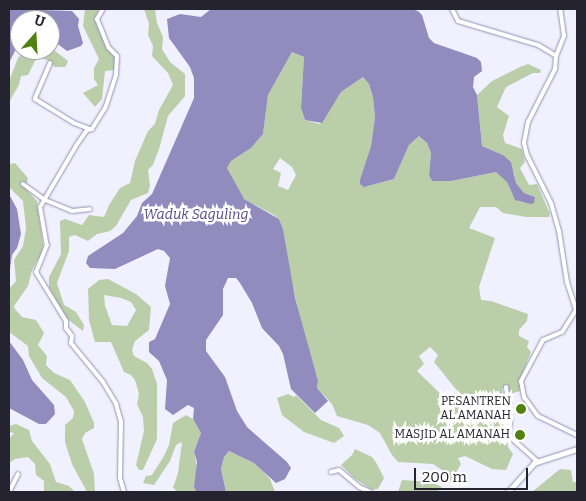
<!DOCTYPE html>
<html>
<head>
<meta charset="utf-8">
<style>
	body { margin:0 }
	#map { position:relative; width:586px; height:501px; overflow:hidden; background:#f1f0fe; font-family:Bitter,serif }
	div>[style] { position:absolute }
	.green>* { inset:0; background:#baceaa }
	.water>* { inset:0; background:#918bbe }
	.roads { filter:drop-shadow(0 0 1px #9491b1) drop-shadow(0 0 1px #9491b1) }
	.minor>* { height:4px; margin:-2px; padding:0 2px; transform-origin:2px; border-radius:2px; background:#fff }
	.major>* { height:4.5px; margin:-2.25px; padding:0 2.25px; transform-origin:2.25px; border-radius:2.25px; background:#fff }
	.dots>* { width:14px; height:14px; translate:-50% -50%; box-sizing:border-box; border:2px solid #fff; border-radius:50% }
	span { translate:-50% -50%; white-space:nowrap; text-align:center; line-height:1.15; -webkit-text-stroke:5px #fff; paint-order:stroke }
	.poi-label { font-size:12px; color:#24232f }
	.right { translate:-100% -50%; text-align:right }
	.water-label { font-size:14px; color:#55498b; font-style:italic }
	.frame { position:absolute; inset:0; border:10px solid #24232f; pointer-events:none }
	.north { position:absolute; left:10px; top:10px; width:50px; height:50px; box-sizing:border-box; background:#fff; border:1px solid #a7a7ac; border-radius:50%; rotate:19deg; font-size:14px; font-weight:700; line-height:20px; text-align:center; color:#24232f }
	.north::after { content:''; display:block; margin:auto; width:18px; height:22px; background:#518110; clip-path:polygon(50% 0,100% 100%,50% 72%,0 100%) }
	.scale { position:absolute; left:414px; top:468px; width:114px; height:22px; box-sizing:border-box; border:2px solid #24232f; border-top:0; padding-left:6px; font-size:15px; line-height:18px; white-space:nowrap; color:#24232f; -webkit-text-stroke:4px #fff; paint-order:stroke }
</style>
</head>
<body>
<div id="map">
	<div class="green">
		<i style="clip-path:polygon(85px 9px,99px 9px,95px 18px,110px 52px,115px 55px,114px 70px,105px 71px,102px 99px,95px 107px,83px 93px,98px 85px,94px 79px,94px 68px,99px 59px,83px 26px)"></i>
		<i style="clip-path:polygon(144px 9px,155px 9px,157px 23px,163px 37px,162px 49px,170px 62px,185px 74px,185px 96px,168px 116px,159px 149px,153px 165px,148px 170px,150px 186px,148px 193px,131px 200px,116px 226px,110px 231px,97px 234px,88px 241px,75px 235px,69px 237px,69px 251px,57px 283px,64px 305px,76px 312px,84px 325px,83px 331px,66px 318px,49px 288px,49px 277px,61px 254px,60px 221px,65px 219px,82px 225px,89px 215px,103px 217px,105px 215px,109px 205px,120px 188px,130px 183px,135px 161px,148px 131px,155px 124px,159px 110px,173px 85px,168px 73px,152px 56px,153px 46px,148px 35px,149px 24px)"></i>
		<i style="clip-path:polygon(50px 47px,68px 61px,67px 64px,65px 67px,55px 67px,47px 60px,40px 58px,35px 61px,28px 75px,21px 76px,19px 85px,9px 102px,9px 81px,18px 58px,26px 50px,50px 50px)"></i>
		<i style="clip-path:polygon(evenodd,292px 52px,304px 57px,301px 108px,305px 120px,320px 124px,341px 92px,363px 77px,369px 84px,373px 97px,375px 117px,371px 146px,360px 184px,368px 186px,394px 179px,409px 145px,419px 136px,427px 143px,431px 153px,429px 175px,432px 181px,451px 181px,496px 172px,506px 179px,512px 194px,518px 201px,530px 204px,535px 197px,524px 193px,516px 183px,514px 172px,503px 155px,482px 146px,477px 95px,492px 81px,520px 67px,528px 64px,541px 70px,540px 73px,533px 73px,506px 87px,497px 107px,509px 116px,503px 135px,505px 143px,522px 149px,525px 162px,520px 168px,529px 185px,537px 184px,550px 214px,549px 217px,526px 217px,503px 213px,496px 207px,480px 207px,469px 228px,495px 238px,479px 287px,481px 300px,491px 301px,528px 314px,527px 321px,519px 330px,519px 336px,529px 341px,527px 347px,531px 352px,520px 380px,520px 391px,510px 394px,507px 387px,502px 388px,508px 447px,513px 454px,506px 470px,492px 469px,465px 456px,458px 458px,461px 464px,455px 474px,456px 478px,451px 481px,445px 476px,442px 470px,433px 464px,398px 462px,392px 455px,380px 433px,368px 425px,337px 416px,332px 404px,317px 388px,318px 381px,307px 347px,289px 272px,283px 229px,279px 219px,274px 215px,244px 199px,240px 195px,227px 168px,231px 161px,251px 148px,263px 134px,268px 95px,292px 52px,280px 158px,292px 167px,296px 175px,288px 190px,278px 186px,281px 173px,273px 169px,280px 158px,292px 52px,430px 347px,438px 355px,434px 362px,463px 398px,452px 405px,417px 371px,424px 364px,419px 356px,430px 347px)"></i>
		<i style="clip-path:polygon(15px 163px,28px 178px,25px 188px,37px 201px,43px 245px,41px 254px,32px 270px,28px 286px,14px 306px,15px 309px,22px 317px,36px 320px,44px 333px,38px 345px,47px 356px,46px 365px,54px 373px,70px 380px,85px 402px,94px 423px,94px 428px,85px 433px,82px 439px,94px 474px,95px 492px,87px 492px,72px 464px,65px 442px,65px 425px,73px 418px,74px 411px,66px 397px,42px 378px,29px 356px,28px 346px,9px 332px,9px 289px,16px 281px,14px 260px,23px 246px,26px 228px,23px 201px,9px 187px,9px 164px)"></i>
		<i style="clip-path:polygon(evenodd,108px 279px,136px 294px,151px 307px,149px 330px,135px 341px,132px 350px,134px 356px,147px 363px,152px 369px,157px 384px,157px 439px,143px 470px,139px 470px,136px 465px,144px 431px,143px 417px,137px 404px,139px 394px,135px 380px,131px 375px,124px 372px,111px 342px,95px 342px,89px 320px,88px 289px,99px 280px,108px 279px,104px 295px,121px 298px,131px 302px,136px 310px,127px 326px,112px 325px,105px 306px,104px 295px)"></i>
		<i style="clip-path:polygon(288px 394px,294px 397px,296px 395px,321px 420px,339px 428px,344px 436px,334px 443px,304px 432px,282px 415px,277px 398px)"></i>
		<i style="clip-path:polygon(186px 415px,193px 419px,201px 433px,194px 452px,197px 468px,194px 487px,197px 492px,175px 492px,176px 490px,173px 488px,178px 473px,182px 442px,176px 445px,170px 461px,154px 485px,143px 483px,146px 476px,152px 475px,164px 456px,169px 445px,173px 423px)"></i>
		<i style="clip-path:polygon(16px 424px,29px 430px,32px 441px,50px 464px,56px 482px,69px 486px,75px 492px,44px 491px,44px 481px,36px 475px,35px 464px,28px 457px,15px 459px,9px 463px,9px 439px,14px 433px,9px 432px,9px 426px)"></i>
		<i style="clip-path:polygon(355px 449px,372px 457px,377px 464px,384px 478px,378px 489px,372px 490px,354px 478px,341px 465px,352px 455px)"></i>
		<i style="clip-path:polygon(229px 451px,254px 463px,263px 471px,270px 479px,275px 492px,226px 492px,221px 469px,224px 457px)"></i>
		<i style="clip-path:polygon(560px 469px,571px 470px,573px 482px,577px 482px,577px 492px,532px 492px)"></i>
		<i style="clip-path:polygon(402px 480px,431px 482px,442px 487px,437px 492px,398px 492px)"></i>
	</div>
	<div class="water">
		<i style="clip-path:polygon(9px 9px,72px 11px,79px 19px,78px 26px,83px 43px,81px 46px,67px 51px,59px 45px,50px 41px,50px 20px,20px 20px,20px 41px,9px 63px)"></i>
		<i style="clip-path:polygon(211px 9px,411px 9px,418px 11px,422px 15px,429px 38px,434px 43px,477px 58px,481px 62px,482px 71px,474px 77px,473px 87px,477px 95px,482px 146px,503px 155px,511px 162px,516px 183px,524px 193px,535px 197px,534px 203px,530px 204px,515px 200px,507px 182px,496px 172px,451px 181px,432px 181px,429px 175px,431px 153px,427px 143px,419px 136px,409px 145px,394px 179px,364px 187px,360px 184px,360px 180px,371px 146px,375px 117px,373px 97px,369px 84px,363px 77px,341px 92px,322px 123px,305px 120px,301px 108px,304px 57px,292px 52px,268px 95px,263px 134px,251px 148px,231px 161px,227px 168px,244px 199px,279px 219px,283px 229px,295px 298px,318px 381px,317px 388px,328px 401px,315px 413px,291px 389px,283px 354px,279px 346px,262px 328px,252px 303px,240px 283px,236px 278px,228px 278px,223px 289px,223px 315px,206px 340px,206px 351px,225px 377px,237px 411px,247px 427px,287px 462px,291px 468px,285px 479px,276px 483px,254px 463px,229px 451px,224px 457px,221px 469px,226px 492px,196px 491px,194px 487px,197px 462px,194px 452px,201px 433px,193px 419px,194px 408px,188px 405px,173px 415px,165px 409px,167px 380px,159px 361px,149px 352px,149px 342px,155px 339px,170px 304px,165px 286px,170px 258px,164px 251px,158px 249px,115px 269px,90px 268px,86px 263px,88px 256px,123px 233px,137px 216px,142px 203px,152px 194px,194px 98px,194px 78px,190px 67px,169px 38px,167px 19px,180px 14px,201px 17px)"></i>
		<i style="clip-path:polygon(9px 194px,17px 209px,21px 234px,17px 248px,12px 255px,9px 276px)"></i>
		<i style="clip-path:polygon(9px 341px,23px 360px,32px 380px,54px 405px,55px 414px,46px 424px,39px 424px,9px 408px)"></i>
	</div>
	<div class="roads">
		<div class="minor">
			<i style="left:103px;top:9px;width:12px;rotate:121deg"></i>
			<i style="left:97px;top:19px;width:31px;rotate:68deg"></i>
			<i style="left:109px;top:48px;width:11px;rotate:45deg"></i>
			<i style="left:117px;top:56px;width:19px;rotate:93deg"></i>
			<i style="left:116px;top:75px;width:35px;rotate:108deg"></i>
			<i style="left:105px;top:108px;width:25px;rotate:122deg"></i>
			<i style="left:92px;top:129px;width:5px;rotate:169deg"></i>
			<i style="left:87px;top:130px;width:19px;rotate:125deg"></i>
			<i style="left:76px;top:146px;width:71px;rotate:120.5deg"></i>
			<i style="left:40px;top:207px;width:39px;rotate:80deg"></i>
			<i style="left:47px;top:245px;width:29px;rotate:112deg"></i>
			<i style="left:36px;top:272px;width:57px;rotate:58.5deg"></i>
			<i style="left:66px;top:321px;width:7px;rotate:90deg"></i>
			<i style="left:66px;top:328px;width:10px;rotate:53deg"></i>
			<i style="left:72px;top:336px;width:7px;rotate:98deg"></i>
			<i style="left:71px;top:343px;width:50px;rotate:50.6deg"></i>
			<i style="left:103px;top:382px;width:26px;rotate:59deg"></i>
			<i style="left:116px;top:404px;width:18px;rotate:74deg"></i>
			<i style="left:121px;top:421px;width:57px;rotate:91deg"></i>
			<i style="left:120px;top:478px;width:15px;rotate:74deg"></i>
			<i style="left:452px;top:9px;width:13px;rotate:63deg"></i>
			<i style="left:458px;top:21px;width:84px;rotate:16.7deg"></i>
			<i style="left:538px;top:45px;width:21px;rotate:31deg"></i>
			<i style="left:556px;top:56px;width:13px;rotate:94deg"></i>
			<i style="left:555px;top:69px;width:59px;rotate:117deg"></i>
			<i style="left:528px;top:122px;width:21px;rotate:101deg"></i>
			<i style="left:524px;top:143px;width:12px;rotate:76deg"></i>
			<i style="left:527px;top:155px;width:54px;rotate:63.4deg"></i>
			<i style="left:551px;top:203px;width:29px;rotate:74deg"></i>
			<i style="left:559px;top:231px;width:52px;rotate:81.1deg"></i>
			<i style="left:567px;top:282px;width:29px;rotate:72deg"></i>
			<i style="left:576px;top:310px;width:26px;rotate:122deg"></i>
			<i style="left:562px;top:332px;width:21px;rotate:157deg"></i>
			<i style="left:543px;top:340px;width:47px;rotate:118.2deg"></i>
			<i style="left:521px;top:381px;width:16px;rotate:79deg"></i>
			<i style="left:524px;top:397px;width:24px;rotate:54deg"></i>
			<i style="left:538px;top:416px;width:43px;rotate:26deg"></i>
			<i style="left:556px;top:56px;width:22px;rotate:-68deg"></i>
			<i style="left:564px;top:36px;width:27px;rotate:-98deg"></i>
			<i style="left:50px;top:63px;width:39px;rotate:113deg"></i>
			<i style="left:35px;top:99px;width:46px;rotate:31.6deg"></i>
			<i style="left:74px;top:123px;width:17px;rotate:21deg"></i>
			<i style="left:23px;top:184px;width:27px;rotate:36deg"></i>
			<i style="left:45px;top:200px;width:29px;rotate:22deg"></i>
			<i style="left:72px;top:211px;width:18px;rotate:-6deg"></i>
			<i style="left:506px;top:387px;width:34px;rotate:83deg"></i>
			<i style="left:510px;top:421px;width:14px;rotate:98deg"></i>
			<i style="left:508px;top:435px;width:39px;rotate:42deg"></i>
			<i style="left:331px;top:472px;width:8px;rotate:-14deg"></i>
			<i style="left:339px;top:470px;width:26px;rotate:40deg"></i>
			<i style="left:359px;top:487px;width:12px;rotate:24deg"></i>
			<i style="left:9px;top:492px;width:20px;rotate:-63deg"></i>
		</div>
		<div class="major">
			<i style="left:508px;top:492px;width:39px;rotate:-48deg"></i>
			<i style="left:534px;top:463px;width:45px;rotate:-18deg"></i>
		</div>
	</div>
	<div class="dots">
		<i style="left:521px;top:409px;background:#518110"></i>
		<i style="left:520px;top:435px;background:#518110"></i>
	</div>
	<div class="poi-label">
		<span class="right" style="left:511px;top:409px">PESANTREN<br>AL AMANAH</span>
		<span class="right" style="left:510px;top:435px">MASJID AL AMANAH</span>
	</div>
	<div class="water-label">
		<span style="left:196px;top:215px">Waduk Saguling</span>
	</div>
	<div class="frame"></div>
	<div class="north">U</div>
	<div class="scale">200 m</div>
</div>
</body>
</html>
